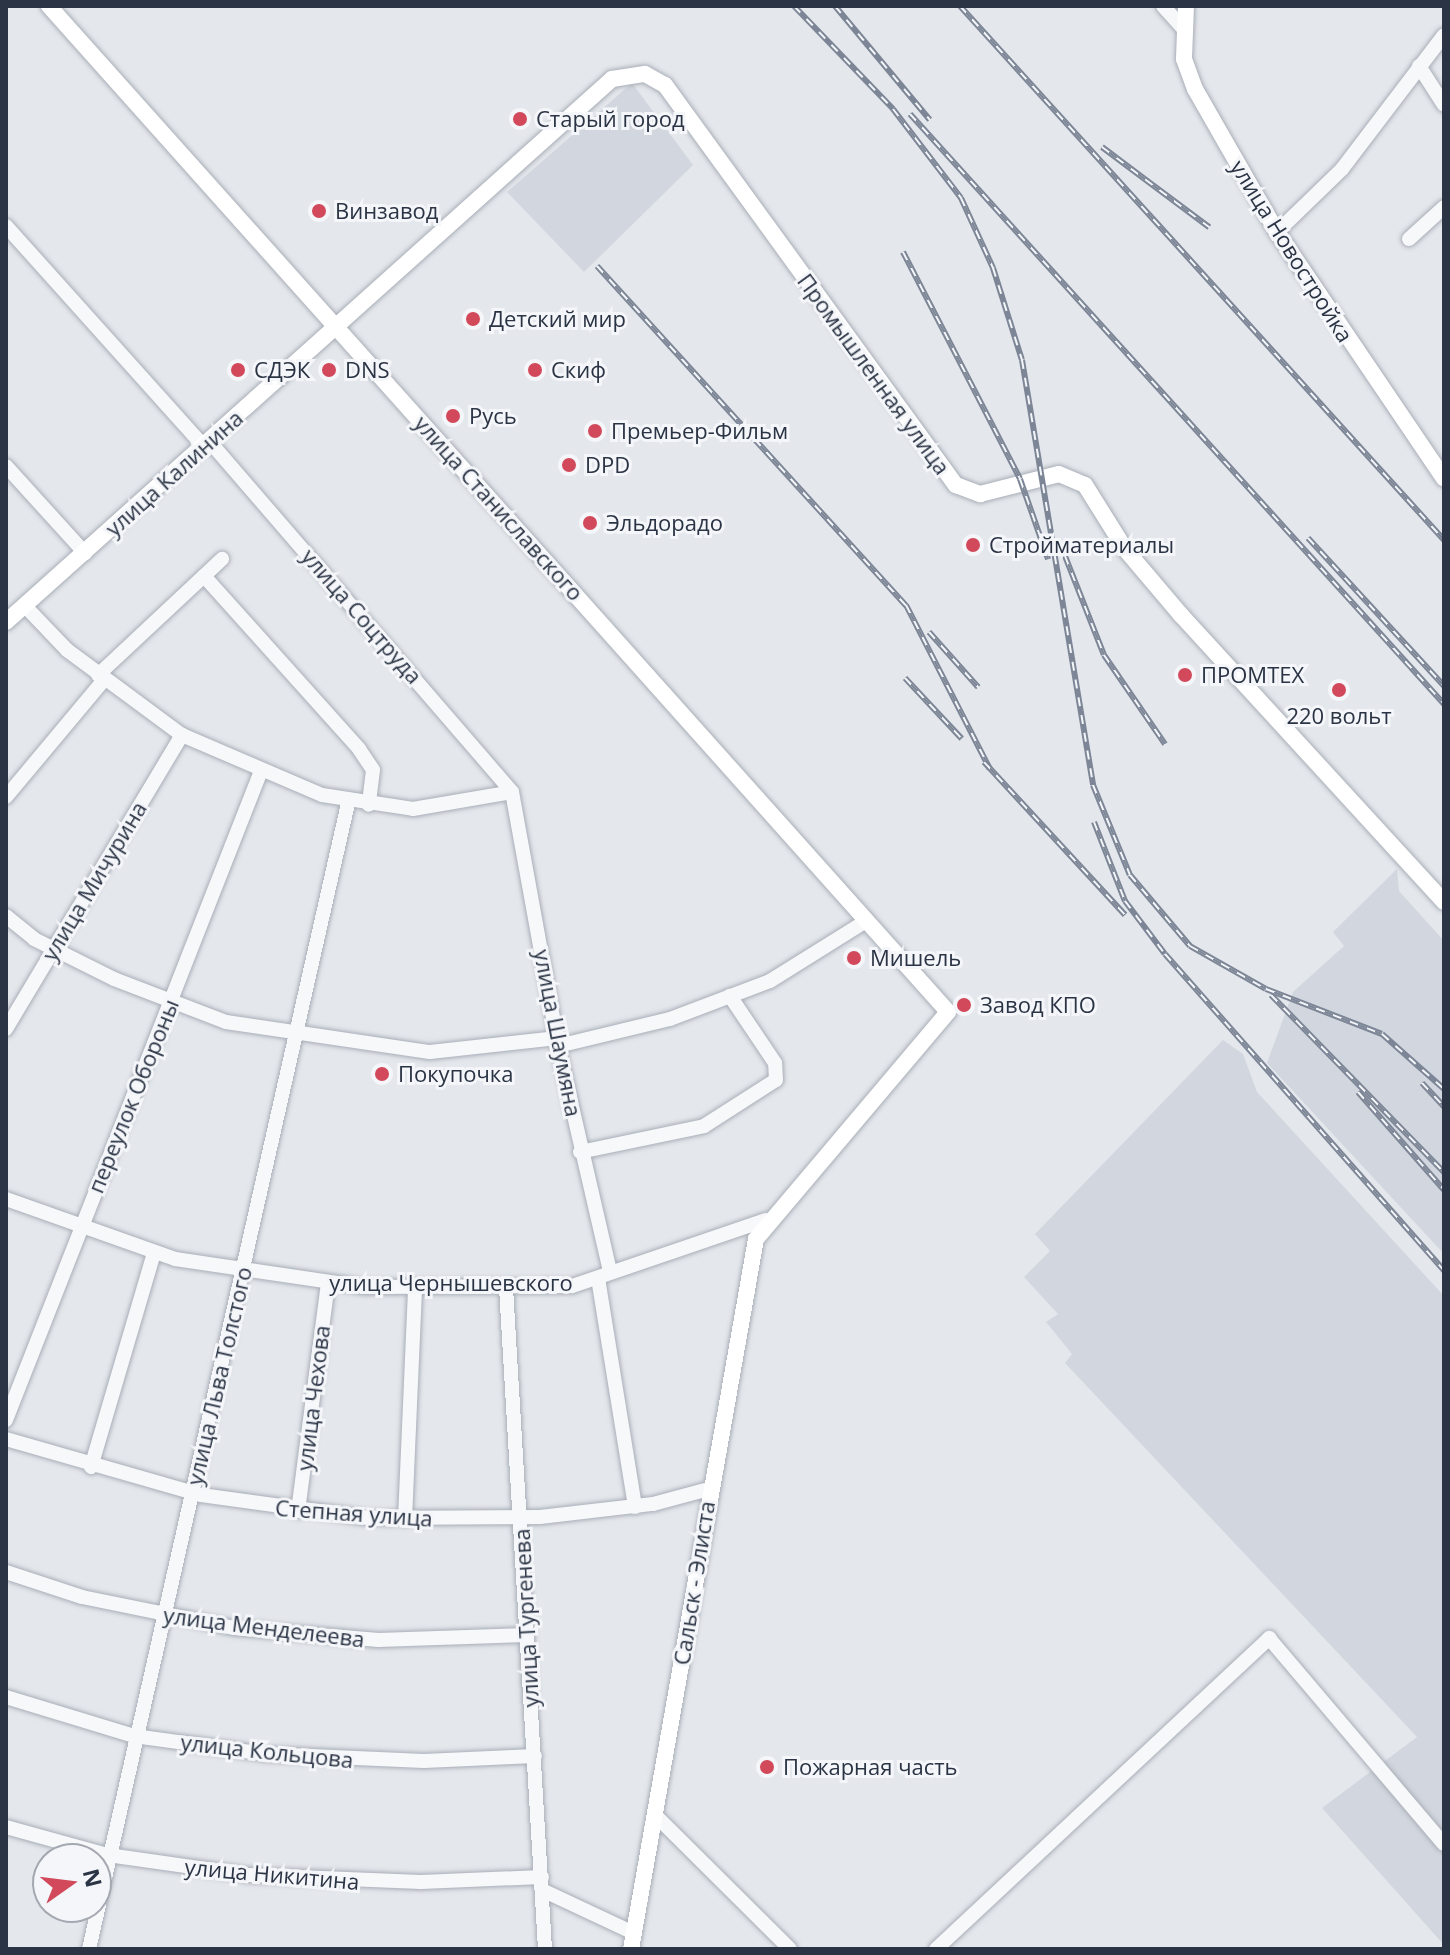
<!DOCTYPE html>
<html>
<head>
<meta charset="utf-8">
<style>
	body { margin:0 }
	#map { position:relative; width:1450px; height:1955px; overflow:hidden; background:#e4e7ec; font-family:"Open Sans",sans-serif }
	div>[style] { position:absolute }
	.built>* { inset:0; background:#d2d6de }
	.roads { filter:drop-shadow(0 0 2px #a9aeb7) drop-shadow(0 0 2px #a9aeb7) }
	.minor>* { height:14px; margin:-7px; padding:0 7px; transform-origin:7px; border-radius:7px; background:#f7f8fa }
	.major>* { height:16px; margin:-8px; padding:0 8px; transform-origin:8px; border-radius:8px; background:#fff }
	.rail>* { height:6px; margin-top:-3px; transform-origin:0; background:repeating-linear-gradient(90deg,#f4f6f9 0 9px,#7d8696 0 18px); box-sizing:border-box; border-block:2px solid #7d8696 }
	.dots>* { width:22px; height:22px; translate:-50% -50%; box-sizing:border-box; border:4px solid #f4f6f9; border-radius:50% }
	span { translate:-50% -50%; white-space:nowrap; text-align:center; line-height:1.15; -webkit-text-stroke:6px #f4f6f9; paint-order:stroke }
	.poi-label { font-size:22px; color:#2b3445 }
	.left { translate:0 -50%; text-align:left }
	.street-label { font-size:22px; color:#2b3445 }
	.frame { position:absolute; inset:0; border:8px solid #2b3445; pointer-events:none }
	.north { position:absolute; left:32px; top:1843px; width:80px; height:80px; box-sizing:border-box; background:#f4f6f9; border:2px solid #a4a8b1; border-radius:50%; rotate:76deg; font-size:22px; font-weight:700; line-height:32px; text-align:center; color:#2b3445 }
	.north::after { content:''; display:block; margin:auto; width:28px; height:36px; background:#d1495b; clip-path:polygon(50% 0,100% 100%,50% 72%,0 100%) }
</style>
</head>
<body>
<div id="map">
	<div class="built">
		<i style="clip-path:polygon(632px 83px,693px 165px,584px 272px,507px 192px)"></i>
		<i style="clip-path:polygon(1397px 869px,1399px 891px,1444px 941px,1444px 1254px,1267px 1063px,1293px 992px,1344px 946px,1333px 932px)"></i>
		<i style="clip-path:polygon(1223px 1040px,1243px 1054px,1257px 1092px,1444px 1296px,1444px 1945px,1322px 1808px,1417px 1737px,1065px 1363px,1072px 1354px,1046px 1322px,1058px 1314px,1024px 1277px,1050px 1251px,1035px 1234px)"></i>
	</div>
	<div class="roads">
		<div class="minor">
			<i style="left:1163px;top:6px;width:31px;rotate:48deg"></i>
			<i style="left:1419px;top:66px;width:46px;rotate:57.3deg"></i>
			<i style="left:6px;top:226px;width:297px;rotate:48.1deg"></i>
			<i style="left:1277px;top:232px;width:91px;rotate:-44.1deg"></i>
			<i style="left:1342px;top:169px;width:168px;rotate:-52.7deg"></i>
			<i style="left:1409px;top:239px;width:47px;rotate:-42.4deg"></i>
			<i style="left:210px;top:442px;width:462px;rotate:49.2deg"></i>
			<i style="left:512px;top:792px;width:258px;rotate:79.7deg"></i>
			<i style="left:558px;top:1046px;width:232px;rotate:77deg"></i>
			<i style="left:6px;top:466px;width:118px;rotate:47.8deg"></i>
			<i style="left:204px;top:576px;width:232px;rotate:48.1deg"></i>
			<i style="left:359px;top:749px;width:25px;rotate:56deg"></i>
			<i style="left:373px;top:770px;width:35px;rotate:97deg"></i>
			<i style="left:25px;top:606px;width:61px;rotate:46.3deg"></i>
			<i style="left:67px;top:650px;width:143px;rotate:36.5deg"></i>
			<i style="left:182px;top:735px;width:152px;rotate:23.2deg"></i>
			<i style="left:322px;top:795px;width:92px;rotate:8.7deg"></i>
			<i style="left:413px;top:809px;width:100px;rotate:-9.7deg"></i>
			<i style="left:98px;top:675px;width:170px;rotate:-43.1deg"></i>
			<i style="left:6px;top:797px;width:153px;rotate:-50.1deg"></i>
			<i style="left:6px;top:916px;width:36px;rotate:39deg"></i>
			<i style="left:34px;top:939px;width:89px;rotate:26.6deg"></i>
			<i style="left:114px;top:979px;width:120px;rotate:21deg"></i>
			<i style="left:226px;top:1022px;width:206px;rotate:8.4deg"></i>
			<i style="left:430px;top:1052px;width:128px;rotate:-6.3deg"></i>
			<i style="left:6px;top:1029px;width:343px;rotate:-59.1deg"></i>
			<i style="left:558px;top:1046px;width:115px;rotate:-13.6deg"></i>
			<i style="left:670px;top:1019px;width:107px;rotate:-20.8deg"></i>
			<i style="left:770px;top:981px;width:113px;rotate:-32deg"></i>
			<i style="left:580px;top:1152px;width:127px;rotate:-11.8deg"></i>
			<i style="left:704px;top:1126px;width:85px;rotate:-32.6deg"></i>
			<i style="left:776px;top:1080px;width:17px;rotate:-93deg"></i>
			<i style="left:775px;top:1063px;width:81px;rotate:-123.9deg"></i>
			<i style="left:6px;top:1199px;width:179px;rotate:19.5deg"></i>
			<i style="left:175px;top:1259px;width:191px;rotate:8.4deg"></i>
			<i style="left:364px;top:1287px;width:208px;rotate:-0.3deg"></i>
			<i style="left:572px;top:1286px;width:205px;rotate:-18.8deg"></i>
			<i style="left:598px;top:1278px;width:232px;rotate:80.8deg"></i>
			<i style="left:506px;top:1287px;width:663px;rotate:86.63deg"></i>
			<i style="left:6px;top:1420px;width:697px;rotate:-68.55deg"></i>
			<i style="left:6px;top:1439px;width:203px;rotate:16deg"></i>
			<i style="left:201px;top:1495px;width:171px;rotate:7.8deg"></i>
			<i style="left:370px;top:1518px;width:170px;rotate:-0.3deg"></i>
			<i style="left:540px;top:1517px;width:114px;rotate:-6.6deg"></i>
			<i style="left:653px;top:1504px;width:58px;rotate:-15deg"></i>
			<i style="left:91px;top:1467px;width:223px;rotate:-73.6deg"></i>
			<i style="left:298px;top:1511px;width:229px;rotate:-82.5deg"></i>
			<i style="left:405px;top:1519px;width:231px;rotate:-87.5deg"></i>
			<i style="left:6px;top:1572px;width:80px;rotate:18.2deg"></i>
			<i style="left:82px;top:1597px;width:156px;rotate:11.5deg"></i>
			<i style="left:235px;top:1628px;width:144px;rotate:4.8deg"></i>
			<i style="left:378px;top:1640px;width:149px;rotate:-1.9deg"></i>
			<i style="left:6px;top:1697px;width:134px;rotate:16.9deg"></i>
			<i style="left:134px;top:1736px;width:132px;rotate:7.8deg"></i>
			<i style="left:265px;top:1754px;width:159px;rotate:2.5deg"></i>
			<i style="left:424px;top:1761px;width:111px;rotate:-2.6deg"></i>
			<i style="left:655px;top:1815px;width:190px;rotate:44.8deg"></i>
			<i style="left:6px;top:1827px;width:106px;rotate:15.4deg"></i>
			<i style="left:108px;top:1855px;width:141px;rotate:8.1deg"></i>
			<i style="left:248px;top:1875px;width:173px;rotate:2.3deg"></i>
			<i style="left:421px;top:1882px;width:121px;rotate:-2.4deg"></i>
			<i style="left:542px;top:1890px;width:102px;rotate:25.1deg"></i>
			<i style="left:89px;top:1949px;width:1175px;rotate:-77.26deg"></i>
			<i style="left:936px;top:1949px;width:456px;rotate:-43deg"></i>
			<i style="left:1269px;top:1638px;width:270px;rotate:49.7deg"></i>
		</div>
		<div class="major">
			<i style="left:49px;top:6px;width:1349px;rotate:48.21deg"></i>
			<i style="left:948px;top:1012px;width:297px;rotate:130.2deg"></i>
			<i style="left:756px;top:1239px;width:721px;rotate:99.98deg"></i>
			<i style="left:1186px;top:6px;width:53px;rotate:92.2deg"></i>
			<i style="left:1184px;top:59px;width:32px;rotate:70deg"></i>
			<i style="left:1195px;top:89px;width:165px;rotate:60.2deg"></i>
			<i style="left:1277px;top:232px;width:298px;rotate:55.9deg"></i>
			<i style="left:6px;top:622px;width:814px;rotate:-41.86deg"></i>
			<i style="left:612px;top:79px;width:33px;rotate:-9deg"></i>
			<i style="left:645px;top:74px;width:23px;rotate:29deg"></i>
			<i style="left:665px;top:85px;width:495px;rotate:54deg"></i>
			<i style="left:956px;top:485px;width:26px;rotate:21deg"></i>
			<i style="left:980px;top:494px;width:81px;rotate:-14.2deg"></i>
			<i style="left:1059px;top:474px;width:28px;rotate:23deg"></i>
			<i style="left:1085px;top:485px;width:75px;rotate:58deg"></i>
			<i style="left:1125px;top:549px;width:87px;rotate:49.7deg"></i>
			<i style="left:1181px;top:615px;width:389px;rotate:47.5deg"></i>
		</div>
	</div>
	<div class="rail">
		<i style="left:794px;top:6px;width:143px;rotate:46.1deg"></i>
		<i style="left:893px;top:109px;width:112px;rotate:52.6deg"></i>
		<i style="left:961px;top:198px;width:77px;rotate:65.4deg"></i>
		<i style="left:993px;top:268px;width:96px;rotate:72.5deg"></i>
		<i style="left:1022px;top:360px;width:431px;rotate:80.5deg"></i>
		<i style="left:1093px;top:785px;width:97px;rotate:67.7deg"></i>
		<i style="left:1130px;top:875px;width:93px;rotate:49.8deg"></i>
		<i style="left:1190px;top:946px;width:87px;rotate:29.5deg"></i>
		<i style="left:1266px;top:989px;width:124px;rotate:21.2deg"></i>
		<i style="left:1382px;top:1034px;width:83px;rotate:41.6deg"></i>
		<i style="left:835px;top:6px;width:148px;rotate:50.2deg"></i>
		<i style="left:960px;top:6px;width:721px;rotate:47.81deg"></i>
		<i style="left:910px;top:114px;width:796px;rotate:47.85deg"></i>
		<i style="left:1102px;top:147px;width:134px;rotate:36.8deg"></i>
		<i style="left:903px;top:252px;width:255px;rotate:62.7deg"></i>
		<i style="left:1020px;top:479px;width:85px;rotate:70.7deg"></i>
		<i style="left:597px;top:266px;width:459px;rotate:47.7deg"></i>
		<i style="left:906px;top:605px;width:184px;rotate:62.9deg"></i>
		<i style="left:1308px;top:538px;width:201px;rotate:47.4deg"></i>
		<i style="left:1065px;top:556px;width:106px;rotate:68.5deg"></i>
		<i style="left:1104px;top:655px;width:108px;rotate:55.6deg"></i>
		<i style="left:929px;top:632px;width:74px;rotate:48.3deg"></i>
		<i style="left:905px;top:678px;width:83px;rotate:46.9deg"></i>
		<i style="left:984px;top:762px;width:208px;rotate:47.3deg"></i>
		<i style="left:1094px;top:822px;width:85px;rotate:68.6deg"></i>
		<i style="left:1125px;top:901px;width:66px;rotate:53deg"></i>
		<i style="left:1165px;top:954px;width:422px;rotate:48.6deg"></i>
		<i style="left:1271px;top:995px;width:248px;rotate:45.7deg"></i>
		<i style="left:1422px;top:1083px;width:33px;rotate:47deg"></i>
		<i style="left:1358px;top:1092px;width:130px;rotate:48.7deg"></i>
	</div>
	<div class="dots">
		<i style="left:520px;top:119px;background:#d1495b"></i>
		<i style="left:319px;top:211px;background:#d1495b"></i>
		<i style="left:473px;top:319px;background:#d1495b"></i>
		<i style="left:238px;top:370px;background:#d1495b"></i>
		<i style="left:329px;top:370px;background:#d1495b"></i>
		<i style="left:535px;top:370px;background:#d1495b"></i>
		<i style="left:453px;top:416px;background:#d1495b"></i>
		<i style="left:595px;top:431px;background:#d1495b"></i>
		<i style="left:569px;top:465px;background:#d1495b"></i>
		<i style="left:590px;top:523px;background:#d1495b"></i>
		<i style="left:973px;top:545px;background:#d1495b"></i>
		<i style="left:1185px;top:675px;background:#d1495b"></i>
		<i style="left:1339px;top:690px;background:#d1495b"></i>
		<i style="left:854px;top:958px;background:#d1495b"></i>
		<i style="left:964px;top:1005px;background:#d1495b"></i>
		<i style="left:382px;top:1074px;background:#d1495b"></i>
		<i style="left:767px;top:1767px;background:#d1495b"></i>
	</div>
	<div class="poi-label">
		<span class="left" style="left:536px;top:119px">Старый город</span>
		<span class="left" style="left:335px;top:211px">Винзавод</span>
		<span class="left" style="left:489px;top:319px">Детский мир</span>
		<span class="left" style="left:254px;top:370px">СДЭК</span>
		<span class="left" style="left:345px;top:370px">DNS</span>
		<span class="left" style="left:551px;top:370px">Скиф</span>
		<span class="left" style="left:469px;top:416px">Русь</span>
		<span class="left" style="left:611px;top:431px">Премьер-Фильм</span>
		<span class="left" style="left:585px;top:465px">DPD</span>
		<span class="left" style="left:606px;top:523px">Эльдорадо</span>
		<span class="left" style="left:989px;top:545px">Стройматериалы</span>
		<span class="left" style="left:1201px;top:675px">ПРОМТЕХ</span>
		<span style="left:1339px;top:716px">220 вольт</span>
		<span class="left" style="left:870px;top:958px">Мишель</span>
		<span class="left" style="left:980px;top:1005px">Завод КПО</span>
		<span class="left" style="left:398px;top:1074px">Покупочка</span>
		<span class="left" style="left:783px;top:1767px">Пожарная часть</span>
	</div>
	<div class="street-label">
		<span style="left:1292px;top:251px;rotate:58deg">улица Новостройка</span>
		<span style="left:874px;top:374px;rotate:54deg">Промышленная улица</span>
		<span style="left:174px;top:473px;rotate:-42deg">улица Калинина</span>
		<span style="left:499px;top:508px;rotate:48deg">улица Станиславского</span>
		<span style="left:362px;top:616px;rotate:49deg">улица Соцтруда</span>
		<span style="left:94px;top:881px;rotate:-59deg">улица Мичурина</span>
		<span style="left:558px;top:1033px;rotate:79deg">улица Шаумяна</span>
		<span style="left:133px;top:1096px;rotate:-68deg">переулок Обороны</span>
		<span style="left:451px;top:1283px">улица Чернышевского</span>
		<span style="left:219px;top:1376px;rotate:-77deg">улица Льва Толстого</span>
		<span style="left:313px;top:1398px;rotate:-83deg">улица Чехова</span>
		<span style="left:354px;top:1513px;rotate:4deg">Степная улица</span>
		<span style="left:694px;top:1583px;rotate:-81deg">Сальск - Элиста</span>
		<span style="left:526px;top:1618px;rotate:-93deg">улица Тургенева</span>
		<span style="left:264px;top:1627px;rotate:7deg">улица Менделеева</span>
		<span style="left:267px;top:1751px;rotate:6deg">улица Кольцова</span>
		<span style="left:272px;top:1874px;rotate:5deg">улица Никитина</span>
	</div>
	<div class="frame"></div>
	<div class="north">N</div>
</div>
</body>
</html>
